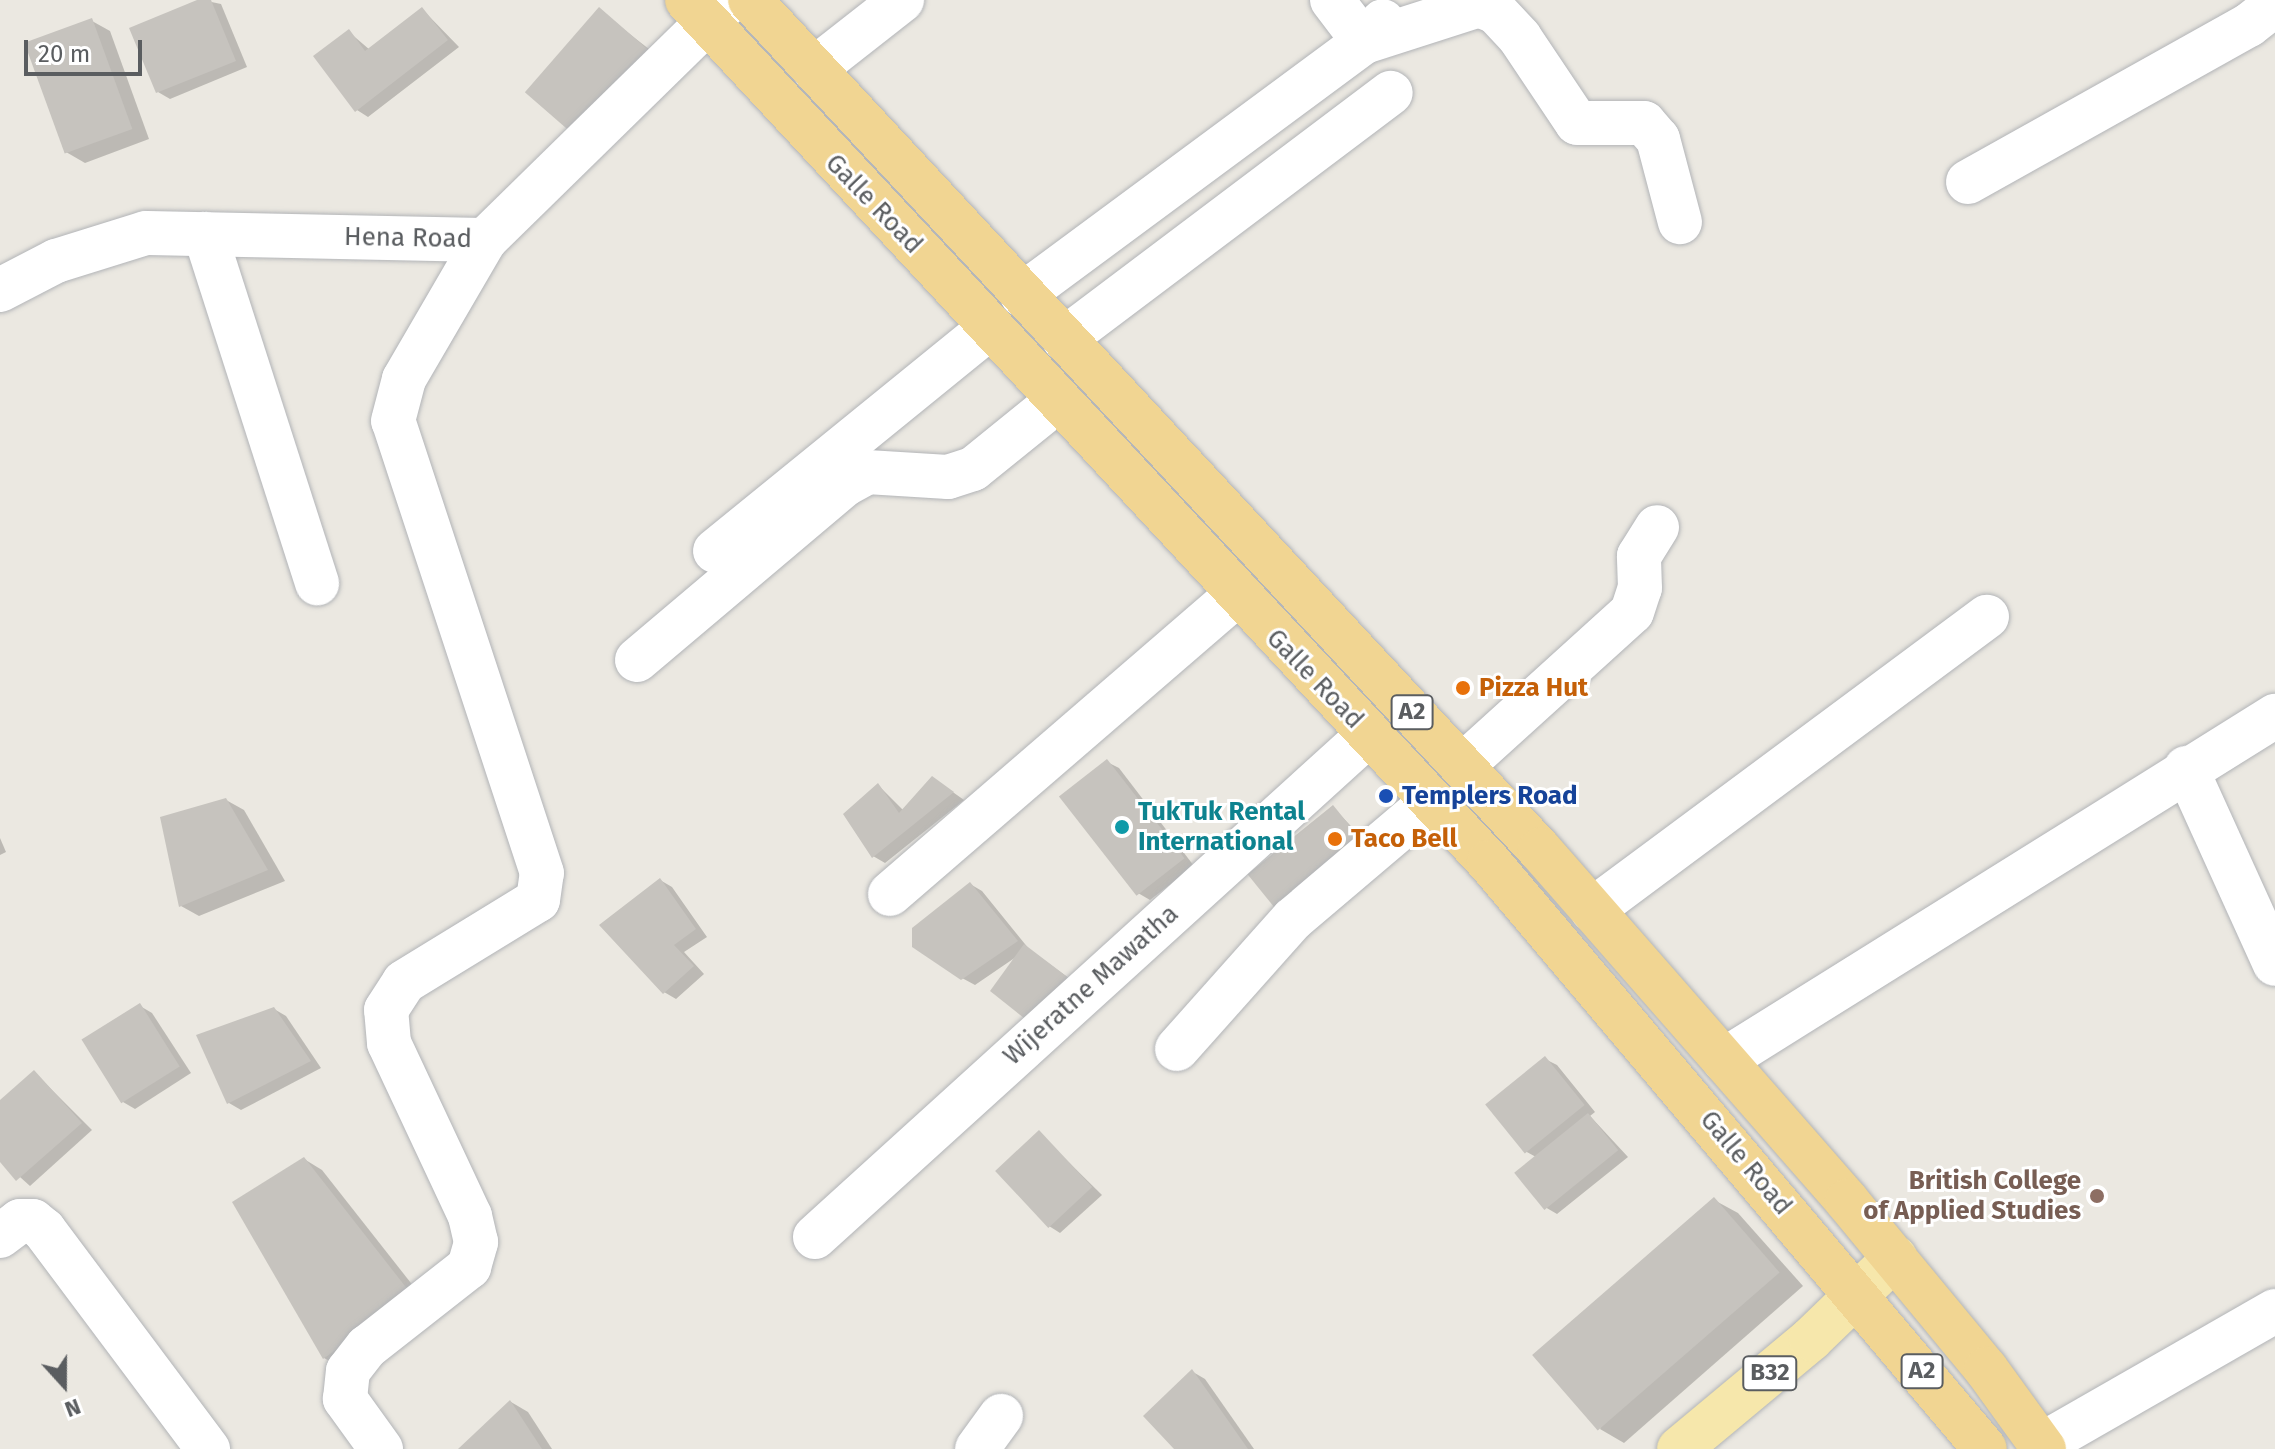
<!DOCTYPE html>
<html>
<head>
<meta charset="utf-8">
<style>
	body { margin:0 }
	#map { position:relative; width:2275px; height:1449px; overflow:hidden; background:#ebe8e1; font-family:"Fira Sans",sans-serif }
	div>[style] { position:absolute }
	.shadow>* { inset:0; background:#0003 }
	.building>* { inset:0; background:#c6c3be; transform-origin:0 0 }
	.roads { filter:drop-shadow(0 0 2px #b2b4b7) drop-shadow(0 0 2px #b2b4b7) }
	.minor>* { height:44px; margin:-22px; padding:0 22px; transform-origin:22px; border-radius:22px; background:#fff }
	.major>* { height:44px; margin:-22px; padding:0 22px; transform-origin:22px; border-radius:22px; background:#f6e7ab }
	.highway>* { height:44px; margin:-22px; padding:0 22px; transform-origin:22px; border-radius:22px; background:#f1d592 }
	.dots>* { width:22px; height:22px; translate:-50% -50%; box-sizing:border-box; border:4px solid #fff; border-radius:50% }
	span { translate:-50% -50%; white-space:nowrap; text-align:center; line-height:1.15; -webkit-text-stroke:6px #fff; paint-order:stroke }
	.shield-label span { padding:2px 6px; background:#fff; border:2px solid; border-radius:6px; -webkit-text-stroke-width:0 }
	.shield-label { font-size:24px; color:#5a5d60; font-weight:700 }
	.street-label { font-size:26px; color:#5a5d60 }
	.food-label { font-size:26px; color:#c56008; font-weight:700 }
	.left { translate:0 -50%; text-align:left }
	.transit-label { font-size:26px; color:#164399; font-weight:700 }
	.culture-label { font-size:26px; color:#0d838f; font-weight:700 }
	.education-label { font-size:26px; color:#785e54; font-weight:700 }
	.right { translate:-100% -50%; text-align:right }
	.north { position:absolute; left:24px; top:1345px; width:80px; height:80px; -webkit-text-stroke:6px #fff; paint-order:stroke; rotate:159deg; font-size:22px; font-weight:700; line-height:32px; text-align:center; color:#5a5d60 }
	.north::after { content:''; display:block; margin:auto; width:28px; height:36px; background:#5a5d60; clip-path:polygon(50% 0,100% 100%,50% 72%,0 100%) }
	.scale { position:absolute; left:24px; top:40px; width:118px; height:36px; box-sizing:border-box; border:4px solid #5a5d60; border-top:0; padding-left:10px; font-size:24px; line-height:28px; white-space:nowrap; color:#5a5d60; -webkit-text-stroke:6px #fff; paint-order:stroke }
</style>
</head>
<body>
<div id="map">
	<div class="shadow">
		<i style="clip-path:polygon(202px 0,221px 4px,247px 67px,170px 99px,158px 92px)"></i>
		<i style="clip-path:polygon(423px 10px,459px 47px,368px 117px,357px 110px,349px 32px,370px 50px)"></i>
		<i style="clip-path:polygon(599px 10px,668px 64px,596px 146px)"></i>
		<i style="clip-path:polygon(92px 21px,110px 31px,149px 139px,85px 163px,66px 152px)"></i>
		<i style="clip-path:polygon(1107px 762px,1119px 768px,1194px 866px,1150px 900px,1138px 893px,1062px 796px)"></i>
		<i style="clip-path:polygon(933px 778px,964px 800px,885px 863px,873px 856px,878px 785px,904px 811px)"></i>
		<i style="clip-path:polygon(226px 800px,244px 810px,285px 881px,199px 916px,181px 906px)"></i>
		<i style="clip-path:polygon(1333px 807px,1377px 854px,1282px 913px)"></i>
		<i style="clip-path:polygon(0 838px,6px 852px,0 855px)"></i>
		<i style="clip-path:polygon(660px 880px,672px 887px,707px 937px,684px 952px,704px 974px,676px 999px,664px 992px)"></i>
		<i style="clip-path:polygon(970px 884px,982px 891px,1029px 949px,1081px 987px,1016px 957px,975px 985px,962px 978px)"></i>
		<i style="clip-path:polygon(140px 1006px,152px 1013px,191px 1073px,135px 1109px,123px 1102px)"></i>
		<i style="clip-path:polygon(274px 1009px,286px 1016px,321px 1068px,241px 1110px,229px 1103px,199px 1036px)"></i>
		<i style="clip-path:polygon(1545px 1059px,1557px 1065px,1595px 1112px,1590px 1116px,1628px 1157px,1557px 1214px,1545px 1207px,1536px 1157px,1525px 1151px)"></i>
		<i style="clip-path:polygon(34px 1072px,92px 1130px,30px 1186px,0 1159px,0 1103px)"></i>
		<i style="clip-path:polygon(1039px 1133px,1102px 1195px,1060px 1233px,1049px 1226px)"></i>
		<i style="clip-path:polygon(304px 1159px,322px 1170px,429px 1306px,342px 1368px,324px 1358px)"></i>
		<i style="clip-path:polygon(1714px 1200px,1738px 1213px,1803px 1286px,1624px 1443px,1600px 1429px)"></i>
		<i style="clip-path:polygon(1193px 1372px,1205px 1379px,1254px 1449px,1176px 1449px)"></i>
		<i style="clip-path:polygon(511px 1402px,528px 1412px,552px 1449px,461px 1449px)"></i>
	</div>
	<div class="building">
		<i style="clip-path:polygon(197px 0,211px 0,236px 61px,156px 93px,129px 28px)"></i>
		<i style="clip-path:polygon(422px 7px,448px 40px,355px 112px,313px 56px,349px 29px,365px 51px)"></i>
		<i style="left:599px;top:7px;width:69px;height:113px;rotate:41deg"></i>
		<i style="left:92px;top:18px;width:118px;height:72px;rotate:70deg"></i>
		<i style="left:1107px;top:759px;width:126px;height:61px;rotate:52deg"></i>
		<i style="clip-path:polygon(932px 776px,954px 792px,872px 858px,843px 814px,878px 783px,899px 813px)"></i>
		<i style="clip-path:polygon(226px 798px,268px 870px,179px 907px,160px 817px)"></i>
		<i style="left:1333px;top:805px;width:53px;height:110px;rotate:51deg"></i>
		<i style="clip-path:polygon(660px 878px,696px 929px,674px 945px,694px 966px,663px 994px,599px 925px)"></i>
		<i style="clip-path:polygon(970px 882px,1018px 941px,961px 980px,912px 947px,912px 928px)"></i>
		<i style="clip-path:polygon(1024px 944px,1070px 979px,1029px 1022px,990px 991px)"></i>
		<i style="left:140px;top:1003px;width:75px;height:69px;rotate:58deg"></i>
		<i style="clip-path:polygon(274px 1007px,311px 1061px,227px 1104px,196px 1035px)"></i>
		<i style="left:1545px;top:1056px;width:63px;height:77px;rotate:51deg"></i>
		<i style="clip-path:polygon(34px 1070px,82px 1123px,16px 1181px,0 1162px,0 1100px)"></i>
		<i style="left:1588px;top:1113px;width:48px;height:95px;rotate:51deg"></i>
		<i style="left:1039px;top:1130px;width:78px;height:60px;rotate:47deg"></i>
		<i style="clip-path:polygon(304px 1157px,412px 1295px,323px 1359px,232px 1202px)"></i>
		<i style="left:1714px;top:1197px;width:100px;height:241px;rotate:49deg"></i>
		<i style="clip-path:polygon(1192px 1369px,1248px 1449px,1174px 1449px,1143px 1416px)"></i>
		<i style="clip-path:polygon(510px 1400px,542px 1449px,458px 1449px)"></i>
	</div>
	<div class="roads">
		<div class="minor">
			<i style="left:1332px;top:0;width:53px;rotate:52.7deg"></i>
			<i style="left:1364px;top:42px;width:121px;rotate:-17.8deg"></i>
			<i style="left:1479px;top:5px;width:18px;rotate:22deg"></i>
			<i style="left:1496px;top:12px;width:35px;rotate:47deg"></i>
			<i style="left:1520px;top:38px;width:102px;rotate:56.2deg"></i>
			<i style="left:1577px;top:123px;width:67px"></i>
			<i style="left:1644px;top:123px;width:21px;rotate:49deg"></i>
			<i style="left:1658px;top:139px;width:86px;rotate:75.2deg"></i>
			<i style="left:814px;top:69px;width:112px;rotate:-38.1deg"></i>
			<i style="left:1968px;top:182px;width:322px;rotate:-29.2deg"></i>
			<i style="left:2249px;top:25px;width:33px;rotate:-38deg"></i>
			<i style="left:205px;top:234px;width:367px;rotate:72.2deg"></i>
			<i style="left:0;top:290px;width:63px;rotate:-27.4deg"></i>
			<i style="left:56px;top:261px;width:94px;rotate:-17.3deg"></i>
			<i style="left:146px;top:233px;width:339px;rotate:1.2deg"></i>
			<i style="left:1022px;top:295px;width:425px;rotate:-36.5deg"></i>
			<i style="left:1364px;top:42px;width:28px;rotate:-48deg"></i>
			<i style="left:1064px;top:339px;width:409px;rotate:-37deg"></i>
			<i style="left:715px;top:551px;width:352px;rotate:-39.1deg"></i>
			<i style="left:637px;top:660px;width:271px;rotate:-40.2deg"></i>
			<i style="left:844px;top:485px;width:26px;rotate:-29deg"></i>
			<i style="left:867px;top:472px;width:81px;rotate:3.5deg"></i>
			<i style="left:948px;top:477px;width:26px;rotate:-18deg"></i>
			<i style="left:973px;top:469px;width:108px;rotate:-39deg"></i>
			<i style="left:1462px;top:766px;width:229px;rotate:-42.2deg"></i>
			<i style="left:1632px;top:612px;width:25px;rotate:-72deg"></i>
			<i style="left:1640px;top:588px;width:32px;rotate:-92deg"></i>
			<i style="left:1639px;top:556px;width:34px;rotate:-58deg"></i>
			<i style="left:2186px;top:768px;width:215px;rotate:65.6deg"></i>
			<i style="left:890px;top:894px;width:457px;rotate:-40.8deg"></i>
			<i style="left:1592px;top:910px;width:492px;rotate:-36.6deg"></i>
			<i style="left:1177px;top:1049px;width:174px;rotate:-48.3deg"></i>
			<i style="left:1293px;top:919px;width:182px;rotate:-40.3deg"></i>
			<i style="left:1724px;top:1060px;width:650px;rotate:-31.98deg"></i>
			<i style="left:0;top:1236px;width:25px;rotate:-37deg"></i>
			<i style="left:20px;top:1221px;width:13px"></i>
			<i style="left:33px;top:1221px;width:14px;rotate:39deg"></i>
			<i style="left:44px;top:1230px;width:274px;rotate:53.2deg"></i>
			<i style="left:815px;top:1237px;width:747px;rotate:-42.23deg"></i>
			<i style="left:2041px;top:1445px;width:270px;rotate:-29.8deg"></i>
			<i style="left:381px;top:1449px;width:62px;rotate:-125.8deg"></i>
			<i style="left:345px;top:1399px;width:28px;rotate:-84deg"></i>
			<i style="left:348px;top:1371px;width:31px;rotate:-52deg"></i>
			<i style="left:367px;top:1347px;width:130px;rotate:-38.1deg"></i>
			<i style="left:469px;top:1267px;width:26px;rotate:-74deg"></i>
			<i style="left:476px;top:1242px;width:27px;rotate:-103deg"></i>
			<i style="left:470px;top:1216px;width:191px;rotate:-115.1deg"></i>
			<i style="left:389px;top:1043px;width:33px;rotate:-95deg"></i>
			<i style="left:386px;top:1010px;width:33px;rotate:-57deg"></i>
			<i style="left:404px;top:982px;width:157px;rotate:-31.5deg"></i>
			<i style="left:538px;top:900px;width:27px;rotate:-82deg"></i>
			<i style="left:542px;top:873px;width:476px;rotate:-108.2deg"></i>
			<i style="left:393px;top:421px;width:43px;rotate:-75.3deg"></i>
			<i style="left:404px;top:379px;width:161px;rotate:-59.8deg"></i>
			<i style="left:485px;top:240px;width:343px;rotate:-44.4deg"></i>
			<i style="left:977px;top:1449px;width:41px;rotate:-54deg"></i>
		</div>
		<div class="major">
			<i style="left:1679px;top:1449px;width:172px;rotate:-39.8deg"></i>
			<i style="left:1811px;top:1339px;width:117px;rotate:-44deg"></i>
		</div>
		<div class="highway">
			<i style="left:687px;top:0;width:1177px;rotate:47.07deg"></i>
			<i style="left:1489px;top:862px;width:768px;rotate:49.8deg"></i>
			<i style="left:750px;top:0;width:1160px;rotate:47.1deg"></i>
			<i style="left:1540px;top:850px;width:466px;rotate:48.8deg"></i>
			<i style="left:1847px;top:1201px;width:218px;rotate:50.4deg"></i>
			<i style="left:1986px;top:1369px;width:99px;rotate:54.1deg"></i>
		</div>
	</div>
	<div class="dots">
		<i style="left:1463px;top:688px;background:#e8710a"></i>
		<i style="left:1386px;top:796px;background:#1a4fb4"></i>
		<i style="left:1122px;top:827px;background:#0f9aa8"></i>
		<i style="left:1335px;top:839px;background:#e8710a"></i>
		<i style="left:2097px;top:1196px;background:#8d6e63"></i>
	</div>
	<div class="shield-label">
		<span style="left:1412px;top:712px">A2</span>
		<span style="left:1922px;top:1371px">A2</span>
		<span style="left:1770px;top:1373px">B32</span>
	</div>
	<div class="street-label">
		<span style="left:874px;top:204px;rotate:46deg">Galle Road</span>
		<span style="left:408px;top:238px;rotate:1deg">Hena Road</span>
		<span style="left:1315px;top:679px;rotate:46deg">Galle Road</span>
		<span style="left:1091px;top:985px;rotate:-42deg">Wijeratne Mawatha</span>
		<span style="left:1746px;top:1163px;rotate:50deg">Galle Road</span>
	</div>
	<div class="food-label">
		<span class="left" style="left:1479px;top:688px">Pizza Hut</span>
		<span class="left" style="left:1351px;top:839px">Taco Bell</span>
	</div>
	<div class="transit-label">
		<span class="left" style="left:1402px;top:796px">Templers Road</span>
	</div>
	<div class="culture-label">
		<span class="left" style="left:1138px;top:827px">TukTuk Rental<br>International</span>
	</div>
	<div class="education-label">
		<span class="right" style="left:2081px;top:1196px">British College<br>of Applied Studies</span>
	</div>
	<div class="north">N</div>
	<div class="scale">20 m</div>
</div>
</body>
</html>
